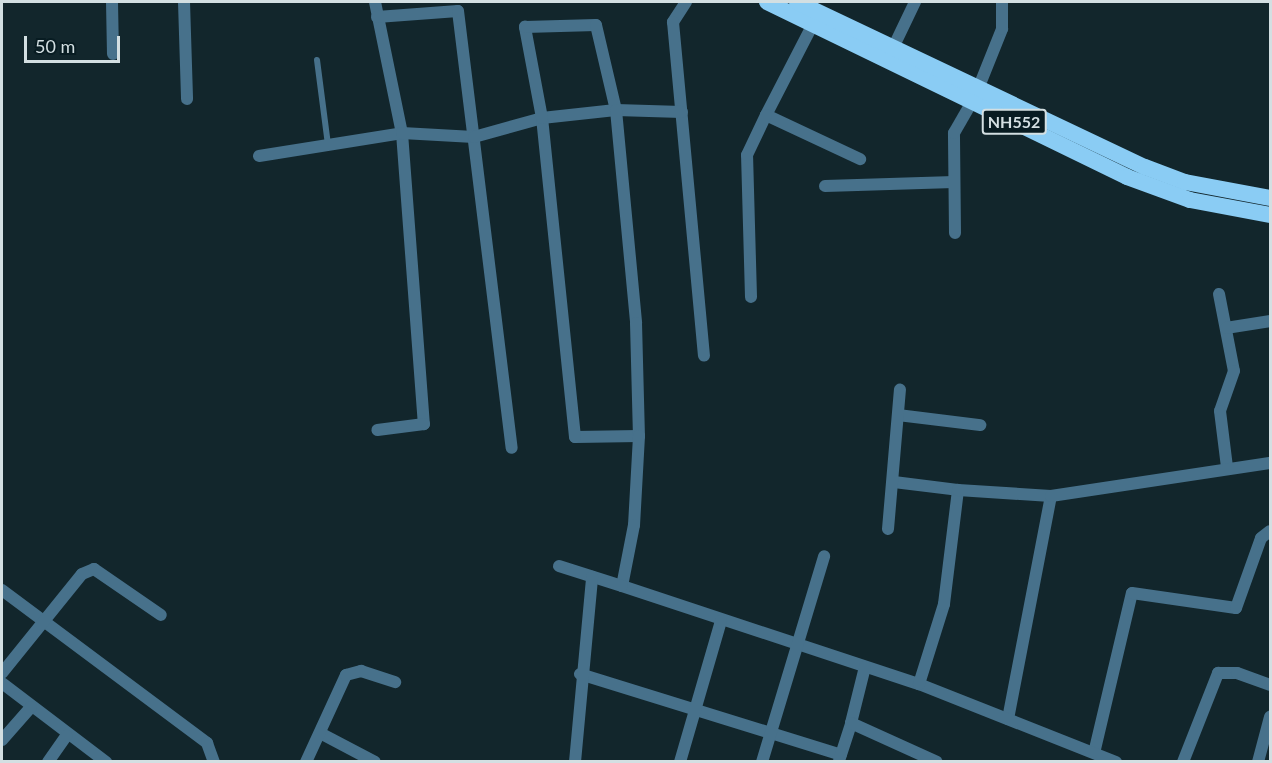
<!DOCTYPE html>
<html>
<head>
<meta charset="utf-8">
<style>
	body { margin:0 }
	#map { position:relative; width:1272px; height:763px; overflow:hidden; background:#12262c; font-family:Lato,sans-serif }
	div>[style] { position:absolute }
	.service>* { height:6px; margin:-3px; padding:0 3px; transform-origin:3px; border-radius:3px; background:#47718b }
	.minor>* { height:12px; margin:-6px; padding:0 6px; transform-origin:6px; border-radius:6px; background:#47718b }
	.trunk>* { height:16px; margin:-8px; padding:0 8px; transform-origin:8px; border-radius:8px; background:#8accf4 }
	span { translate:-50% -50%; white-space:nowrap; text-align:center; line-height:1.15; -webkit-text-stroke:5px #081c22; paint-order:stroke }
	.shield-label span { padding:2px 4px; background:#081c22; border:2px solid; border-radius:4px; -webkit-text-stroke-width:0 }
	.shield-label { font-size:16px; color:#d3dfe2; font-weight:700 }
	.frame { position:absolute; inset:0; border:3px solid #d3dfe2; pointer-events:none }
	.scale { position:absolute; left:24px; top:36px; width:96px; height:27px; box-sizing:border-box; border:3px solid #d3dfe2; border-top:0; padding-left:8px; font-size:18px; line-height:21px; white-space:nowrap; color:#d3dfe2; -webkit-text-stroke:4px #081c22; paint-order:stroke }
</style>
</head>
<body>
<div id="map">
	<div class="service">
		<i style="left:317px;top:60px;width:86px;rotate:82.6deg"></i>
	</div>
	<div class="minor">
		<i style="left:112px;top:2px;width:52px;rotate:88.9deg"></i>
		<i style="left:184px;top:2px;width:97px;rotate:88.2deg"></i>
		<i style="left:375px;top:2px;width:134px;rotate:78.4deg"></i>
		<i style="left:402px;top:133px;width:292px;rotate:85.7deg"></i>
		<i style="left:424px;top:424px;width:47px;rotate:172.7deg"></i>
		<i style="left:686px;top:2px;width:24px;rotate:123deg"></i>
		<i style="left:673px;top:22px;width:335px;rotate:84.7deg"></i>
		<i style="left:377px;top:17px;width:81px;rotate:-4.2deg"></i>
		<i style="left:458px;top:11px;width:440px;rotate:83deg"></i>
		<i style="left:813px;top:24px;width:102px;rotate:117.3deg"></i>
		<i style="left:766px;top:115px;width:104px;rotate:25.1deg"></i>
		<i style="left:893px;top:48px;width:51px;rotate:-64.4deg"></i>
		<i style="left:978px;top:89px;width:65px;rotate:-68.2deg"></i>
		<i style="left:1002px;top:29px;width:27px;rotate:-90deg"></i>
		<i style="left:259px;top:156px;width:145px;rotate:-9.1deg"></i>
		<i style="left:402px;top:133px;width:72px;rotate:3.2deg"></i>
		<i style="left:474px;top:137px;width:71px;rotate:-15.6deg"></i>
		<i style="left:542px;top:118px;width:74px;rotate:-6.2deg"></i>
		<i style="left:616px;top:110px;width:66px;rotate:1.7deg"></i>
		<i style="left:825px;top:186px;width:129px;rotate:-1.8deg"></i>
		<i style="left:955px;top:233px;width:100px;rotate:-90.6deg"></i>
		<i style="left:954px;top:133px;width:36px;rotate:-60deg"></i>
		<i style="left:1219px;top:294px;width:78px;rotate:79deg"></i>
		<i style="left:1234px;top:371px;width:42px;rotate:109.3deg"></i>
		<i style="left:1220px;top:411px;width:56px;rotate:82.9deg"></i>
		<i style="left:751px;top:297px;width:142px;rotate:-91.6deg"></i>
		<i style="left:747px;top:155px;width:44px;rotate:-64.6deg"></i>
		<i style="left:1226px;top:328px;width:45px;rotate:-9deg"></i>
		<i style="left:898px;top:415px;width:83px;rotate:7deg"></i>
		<i style="left:639px;top:436px;width:64px;rotate:179.1deg"></i>
		<i style="left:575px;top:437px;width:321px;rotate:-95.9deg"></i>
		<i style="left:542px;top:118px;width:93px;rotate:-100.6deg"></i>
		<i style="left:525px;top:27px;width:71px;rotate:-1.6deg"></i>
		<i style="left:596px;top:25px;width:87px;rotate:76.8deg"></i>
		<i style="left:616px;top:110px;width:214px;rotate:84.6deg"></i>
		<i style="left:636px;top:323px;width:113px;rotate:88.5deg"></i>
		<i style="left:639px;top:436px;width:89px;rotate:93.2deg"></i>
		<i style="left:634px;top:525px;width:62px;rotate:101.1deg"></i>
		<i style="left:622px;top:586px;width:313px;rotate:18.3deg"></i>
		<i style="left:894px;top:482px;width:64px;rotate:7.1deg"></i>
		<i style="left:888px;top:529px;width:140px;rotate:-85.1deg"></i>
		<i style="left:559px;top:566px;width:66px;rotate:17.6deg"></i>
		<i style="left:2px;top:590px;width:256px;rotate:36.7deg"></i>
		<i style="left:207px;top:743px;width:20px;rotate:70deg"></i>
		<i style="left:2px;top:673px;width:127px;rotate:-51.1deg"></i>
		<i style="left:82px;top:574px;width:13px;rotate:-23deg"></i>
		<i style="left:94px;top:569px;width:81px;rotate:34.5deg"></i>
		<i style="left:580px;top:674px;width:273px;rotate:17.2deg"></i>
		<i style="left:2px;top:683px;width:131px;rotate:37.2deg"></i>
		<i style="left:1008px;top:719px;width:227px;rotate:-79.1deg"></i>
		<i style="left:851px;top:723px;width:58px;rotate:-76deg"></i>
		<i style="left:320px;top:733px;width:62px;rotate:27.8deg"></i>
		<i style="left:2px;top:740px;width:44px;rotate:-48.7deg"></i>
		<i style="left:1095px;top:749px;width:160px;rotate:-76.7deg"></i>
		<i style="left:1132px;top:593px;width:105px;rotate:8.2deg"></i>
		<i style="left:1236px;top:608px;width:74px;rotate:-70.3deg"></i>
		<i style="left:1261px;top:538px;width:11px;rotate:-38deg"></i>
		<i style="left:839px;top:761px;width:40px;rotate:-72deg"></i>
		<i style="left:851px;top:723px;width:94px;rotate:24.4deg"></i>
		<i style="left:48px;top:762px;width:32px;rotate:-55deg"></i>
		<i style="left:306px;top:762px;width:96px;rotate:-65.3deg"></i>
		<i style="left:346px;top:675px;width:16px;rotate:-15deg"></i>
		<i style="left:361px;top:671px;width:36px;rotate:18deg"></i>
		<i style="left:575px;top:762px;width:186px;rotate:-84.7deg"></i>
		<i style="left:680px;top:762px;width:147px;rotate:-73.8deg"></i>
		<i style="left:762px;top:762px;width:215px;rotate:-73.2deg"></i>
		<i style="left:1116px;top:762px;width:212px;rotate:-158.4deg"></i>
		<i style="left:919px;top:684px;width:84px;rotate:-72.6deg"></i>
		<i style="left:944px;top:604px;width:115px;rotate:-83deg"></i>
		<i style="left:958px;top:490px;width:93px;rotate:3.7deg"></i>
		<i style="left:1051px;top:496px;width:221px;rotate:-8.6deg"></i>
		<i style="left:1183px;top:762px;width:96px;rotate:-68.5deg"></i>
		<i style="left:1218px;top:673px;width:19px"></i>
		<i style="left:1237px;top:673px;width:35px;rotate:20deg"></i>
		<i style="left:1258px;top:762px;width:47px;rotate:-75.1deg"></i>
	</div>
	<div class="trunk">
		<i style="left:767px;top:2px;width:400px;rotate:25.9deg"></i>
		<i style="left:1127px;top:177px;width:67px;rotate:20.1deg"></i>
		<i style="left:1190px;top:200px;width:81px;rotate:10.6deg"></i>
		<i style="left:797px;top:2px;width:385px;rotate:25.4deg"></i>
		<i style="left:1145px;top:167px;width:43px;rotate:20.6deg"></i>
		<i style="left:1185px;top:182px;width:86px;rotate:10.7deg"></i>
	</div>
	<div class="shield-label">
		<span style="left:1014px;top:122px">NH552</span>
	</div>
	<div class="frame"></div>
	<div class="scale">50 m</div>
</div>
</body>
</html>
